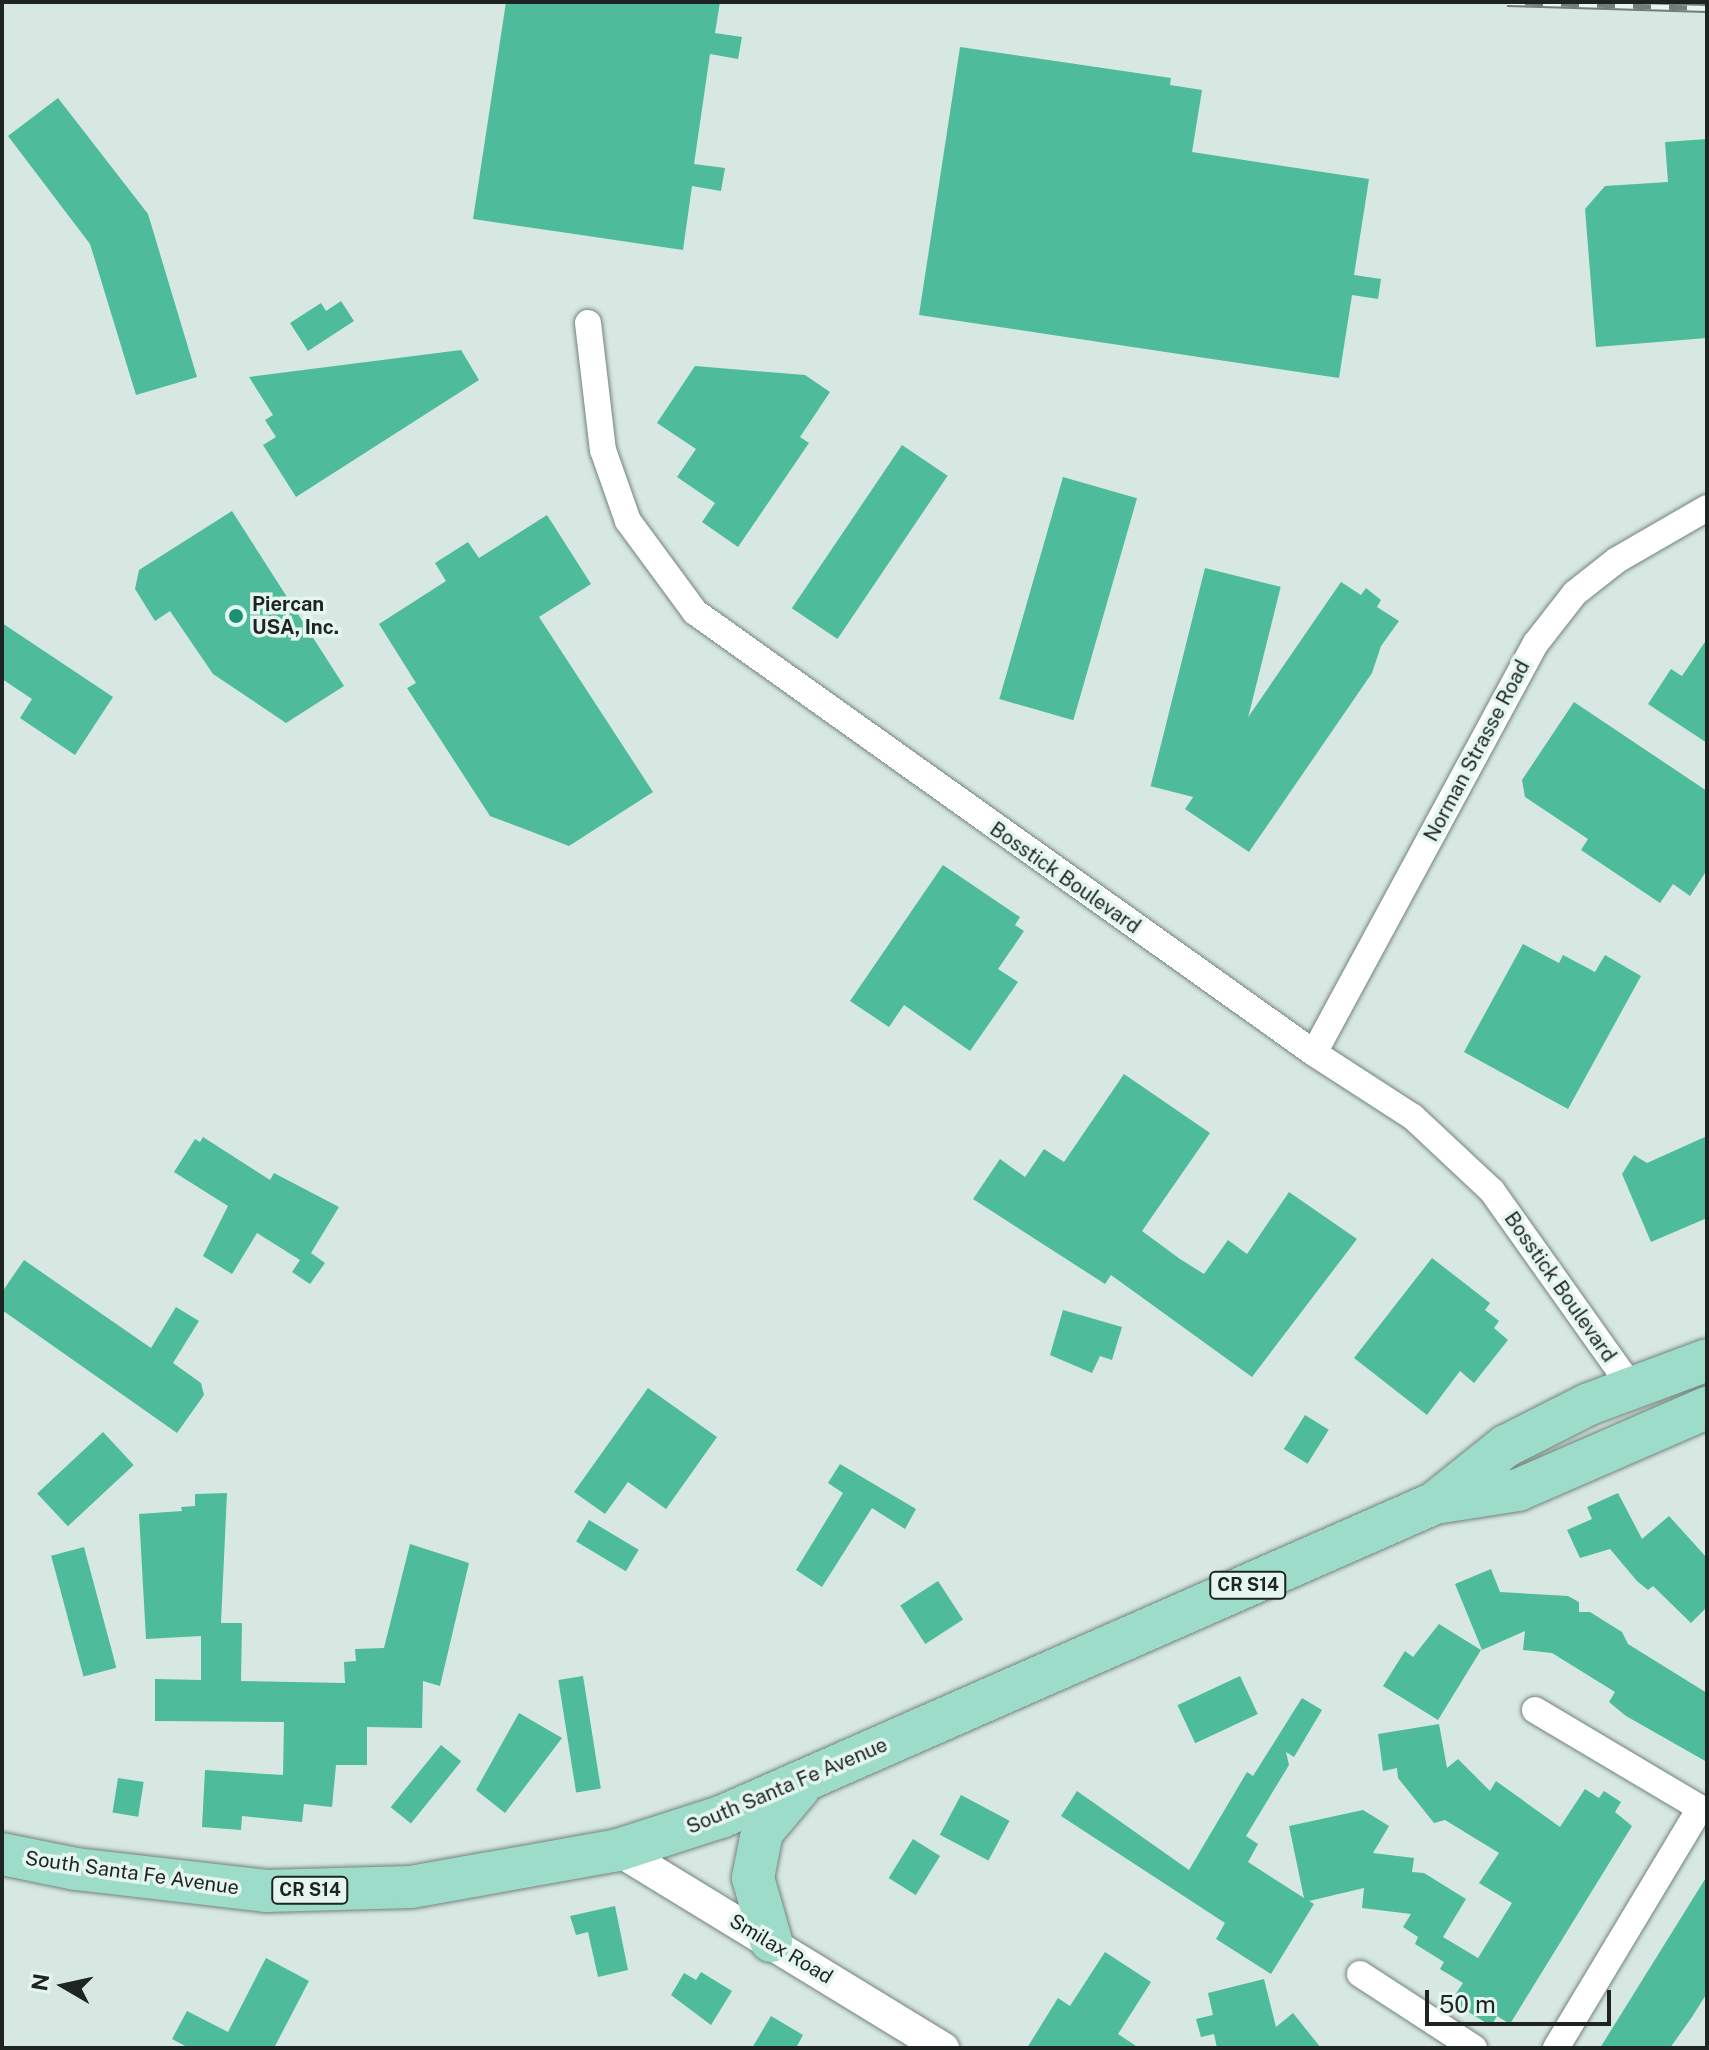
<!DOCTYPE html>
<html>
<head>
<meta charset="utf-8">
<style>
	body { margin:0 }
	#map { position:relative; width:1709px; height:2050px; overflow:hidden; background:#d7e8e2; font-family:"Public Sans",sans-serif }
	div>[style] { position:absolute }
	.building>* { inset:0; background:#4ebb9b; transform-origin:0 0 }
	.roads { filter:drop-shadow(0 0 2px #73837d) drop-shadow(0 0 2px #73837d) }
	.minor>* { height:26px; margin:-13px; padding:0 13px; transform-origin:13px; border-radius:13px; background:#fff }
	.tertiary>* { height:32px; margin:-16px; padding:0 16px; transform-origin:16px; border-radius:16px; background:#fff }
	.primary>* { height:42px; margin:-21px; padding:0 21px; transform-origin:21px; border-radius:21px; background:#9cdcc8 }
	.rail>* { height:9px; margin-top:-4.5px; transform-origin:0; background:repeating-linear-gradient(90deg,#e4f6ef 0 18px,#727d79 0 36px); box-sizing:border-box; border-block:2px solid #727d79 }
	.dots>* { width:22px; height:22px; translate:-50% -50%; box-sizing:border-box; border:4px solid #e4f6ef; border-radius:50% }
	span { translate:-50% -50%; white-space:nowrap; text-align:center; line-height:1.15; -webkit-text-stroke:7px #e4f6ef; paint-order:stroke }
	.shield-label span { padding:2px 6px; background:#e4f6ef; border:2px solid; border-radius:6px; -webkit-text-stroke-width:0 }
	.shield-label { font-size:18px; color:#1e2422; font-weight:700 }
	.poi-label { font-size:20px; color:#1e2422; font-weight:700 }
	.left { translate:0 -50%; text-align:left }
	.street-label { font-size:20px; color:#1e2422 }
	.frame { position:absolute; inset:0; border:4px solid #1e2422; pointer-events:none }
	.north { position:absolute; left:24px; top:1946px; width:80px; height:80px; -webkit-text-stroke:6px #e4f6ef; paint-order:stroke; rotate:279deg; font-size:22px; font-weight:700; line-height:32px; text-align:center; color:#1e2422 }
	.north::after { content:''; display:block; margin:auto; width:28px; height:36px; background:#1e2422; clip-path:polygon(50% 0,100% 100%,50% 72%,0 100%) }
	.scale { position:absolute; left:1425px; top:1990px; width:186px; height:36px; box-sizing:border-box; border:4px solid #1e2422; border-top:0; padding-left:10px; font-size:24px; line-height:28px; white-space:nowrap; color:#1e2422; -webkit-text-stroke:6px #e4f6ef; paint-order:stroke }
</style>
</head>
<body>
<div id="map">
	<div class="building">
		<i style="clip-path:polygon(506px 2px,720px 2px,715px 33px,742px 37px,738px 59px,710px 54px,694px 164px,725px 168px,721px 191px,692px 186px,683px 250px,473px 219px)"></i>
		<i style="clip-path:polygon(960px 47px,1171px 78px,1170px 85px,1202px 90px,1192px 152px,1369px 179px,1354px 275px,1381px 279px,1378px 299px,1352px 295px,1339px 378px,919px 315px)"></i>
		<i style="clip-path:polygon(58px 98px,148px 214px,197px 377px,136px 395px,90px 244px,8px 136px)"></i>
		<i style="clip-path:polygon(1707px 139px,1707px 338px,1596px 347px,1585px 209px,1605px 186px,1668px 182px,1665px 142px)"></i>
		<i style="clip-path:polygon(341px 301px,354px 321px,308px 351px,290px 323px,321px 303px,326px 311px)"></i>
		<i style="clip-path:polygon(461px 350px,479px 380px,296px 497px,263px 445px,276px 437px,265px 420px,273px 415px,249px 377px)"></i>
		<i style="clip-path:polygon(695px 366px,805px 375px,830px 392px,800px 437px,809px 443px,738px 547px,702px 522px,715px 503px,677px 477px,696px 449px,657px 423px)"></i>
		<i style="left:902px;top:445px;width:55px;height:197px;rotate:34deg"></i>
		<i style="left:1063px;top:477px;width:77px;height:231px;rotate:16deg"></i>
		<i style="clip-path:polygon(232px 511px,344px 686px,286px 723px,213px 674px,170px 611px,155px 621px,135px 589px,139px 570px)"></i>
		<i style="clip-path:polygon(547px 515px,591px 584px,539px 617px,653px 792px,569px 846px,490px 816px,407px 688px,416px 683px,379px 624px,446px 581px,435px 563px,468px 542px,479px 558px)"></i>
		<i style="left:1205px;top:568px;width:78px;height:225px;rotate:14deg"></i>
		<i style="clip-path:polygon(1341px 582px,1361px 595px,1366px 588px,1381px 600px,1377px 607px,1399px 621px,1381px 646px,1372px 673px,1249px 852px,1185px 809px)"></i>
		<i style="clip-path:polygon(2px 623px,113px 697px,75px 755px,20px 718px,32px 699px,2px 679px)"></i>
		<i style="clip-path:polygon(1707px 639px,1707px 743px,1648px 704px,1671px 669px,1682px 676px)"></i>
		<i style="clip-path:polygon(1574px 702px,1707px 791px,1707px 870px,1690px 896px,1673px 884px,1660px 903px,1581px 850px,1588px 839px,1525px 797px,1522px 780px)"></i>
		<i style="clip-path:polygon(943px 865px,1020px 917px,1015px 925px,1024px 931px,998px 969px,1018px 982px,970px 1051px,904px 1005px,889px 1027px,850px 1001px)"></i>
		<i style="clip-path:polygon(1523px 944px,1559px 963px,1563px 955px,1595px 972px,1605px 955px,1641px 976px,1568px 1109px,1464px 1052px)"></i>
		<i style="clip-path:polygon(1124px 1074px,1210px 1133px,1142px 1231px,1180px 1259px,1204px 1274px,1228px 1240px,1247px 1254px,1289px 1192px,1357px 1239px,1252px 1377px,1111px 1275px,1105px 1284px,973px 1199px,1000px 1159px,1025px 1177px,1044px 1149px,1064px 1162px)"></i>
		<i style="clip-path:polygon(1707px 1136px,1707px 1218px,1651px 1242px,1622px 1174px,1634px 1155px,1647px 1163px)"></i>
		<i style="clip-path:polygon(203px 1137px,270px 1180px,274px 1173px,339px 1207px,311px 1253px,325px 1263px,310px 1284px,292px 1272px,300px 1260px,257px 1233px,232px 1274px,203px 1256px,228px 1206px,174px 1172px,195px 1139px,200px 1142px)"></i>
		<i style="clip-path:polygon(1432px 1258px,1490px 1303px,1485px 1310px,1499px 1321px,1494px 1328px,1508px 1340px,1474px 1383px,1460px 1371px,1427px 1415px,1354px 1358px)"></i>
		<i style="clip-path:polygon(24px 1260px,151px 1348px,176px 1307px,199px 1321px,173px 1363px,201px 1383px,204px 1395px,177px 1433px,2px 1310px,2px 1292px)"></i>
		<i style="clip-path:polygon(1063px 1310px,1122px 1327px,1112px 1360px,1100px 1356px,1092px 1373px,1050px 1355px)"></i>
		<i style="clip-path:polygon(648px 1388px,717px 1437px,666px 1509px,628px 1482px,605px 1514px,574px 1492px)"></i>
		<i style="left:1305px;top:1415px;width:28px;height:40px;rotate:32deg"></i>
		<i style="left:103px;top:1432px;width:45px;height:90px;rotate:47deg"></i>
		<i style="clip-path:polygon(840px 1464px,916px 1509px,905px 1529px,872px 1508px,822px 1587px,796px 1570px,843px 1493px,828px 1483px)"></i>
		<i style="clip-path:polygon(227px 1493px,221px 1623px,242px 1623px,241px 1681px,345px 1683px,344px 1662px,356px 1661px,355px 1649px,384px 1648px,410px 1544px,469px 1563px,440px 1686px,423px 1681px,422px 1728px,367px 1727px,367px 1765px,336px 1765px,332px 1807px,304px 1804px,302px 1822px,242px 1816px,241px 1830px,202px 1827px,205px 1770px,283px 1775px,284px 1722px,155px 1721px,155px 1679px,201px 1680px,201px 1636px,146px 1639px,139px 1514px,182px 1511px,181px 1507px,195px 1506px,195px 1494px)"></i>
		<i style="clip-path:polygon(1618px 1493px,1642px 1539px,1669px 1516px,1707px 1558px,1707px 1607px,1691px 1623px,1653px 1586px,1648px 1590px,1637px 1581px,1610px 1549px,1580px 1558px,1567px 1530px,1592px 1519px,1587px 1507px)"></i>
		<i style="left:589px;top:1520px;width:58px;height:25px;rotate:31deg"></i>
		<i style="left:84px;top:1547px;width:125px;height:34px;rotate:75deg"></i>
		<i style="clip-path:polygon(1491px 1569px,1500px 1592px,1568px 1596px,1579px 1602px,1579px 1612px,1590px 1612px,1622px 1632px,1628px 1644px,1707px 1693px,1707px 1762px,1626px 1716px,1609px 1702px,1615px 1692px,1552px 1653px,1523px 1650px,1525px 1631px,1482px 1650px,1455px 1584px)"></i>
		<i style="left:938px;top:1581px;width:46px;height:45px;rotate:57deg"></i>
		<i style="clip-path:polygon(1439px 1624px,1481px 1650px,1438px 1720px,1383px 1686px,1405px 1651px,1413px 1657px)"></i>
		<i style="left:583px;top:1676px;width:114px;height:25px;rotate:81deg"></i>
		<i style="left:1240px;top:1676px;width:42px;height:69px;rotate:65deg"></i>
		<i style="clip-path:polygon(1302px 1698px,1322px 1710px,1294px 1757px,1286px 1752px,1289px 1765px,1246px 1836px,1258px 1844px,1248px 1862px,1304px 1898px,1289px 1826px,1363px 1810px,1389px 1826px,1373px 1853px,1414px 1858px,1412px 1872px,1424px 1873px,1466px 1899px,1443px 1937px,1478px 1958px,1512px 1903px,1479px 1883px,1499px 1853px,1445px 1820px,1434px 1823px,1398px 1778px,1397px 1768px,1383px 1771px,1378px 1734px,1439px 1724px,1447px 1768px,1458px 1759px,1490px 1791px,1496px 1781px,1560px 1827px,1585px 1789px,1599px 1798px,1604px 1791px,1621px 1802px,1615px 1812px,1632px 1826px,1510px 2024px,1497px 2016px,1491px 2026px,1451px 2001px,1463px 1983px,1440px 1969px,1444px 1962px,1415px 1944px,1418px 1937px,1403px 1927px,1411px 1914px,1362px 1908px,1364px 1888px,1309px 1901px,1314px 1904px,1271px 1974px,1216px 1939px,1225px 1923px,1061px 1816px,1077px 1791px,1189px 1870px,1247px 1772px,1253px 1776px)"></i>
		<i style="clip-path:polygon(519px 1713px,562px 1738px,505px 1813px,476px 1790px)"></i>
		<i style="left:441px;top:1745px;width:26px;height:80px;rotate:39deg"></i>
		<i style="left:118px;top:1778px;width:26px;height:35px;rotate:9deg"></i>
		<i style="left:961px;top:1795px;width:55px;height:45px;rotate:28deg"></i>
		<i style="left:913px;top:1839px;width:32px;height:46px;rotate:32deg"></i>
		<i style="clip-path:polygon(1707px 1876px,1707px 1993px,1692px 2017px,1670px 2048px,1600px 2048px)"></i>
		<i style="clip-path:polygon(615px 1906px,628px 1970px,598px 1977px,588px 1932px,576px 1935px,570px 1916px)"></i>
		<i style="clip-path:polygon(1105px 1952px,1151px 1982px,1118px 2034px,1139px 2048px,1027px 2048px,1058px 1998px,1070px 2006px)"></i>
		<i style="clip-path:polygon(266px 1958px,309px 1981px,274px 2048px,189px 2048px,172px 2039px,187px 2011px,228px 2032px)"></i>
		<i style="clip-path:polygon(701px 1972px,732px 1991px,711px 2025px,671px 1995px,684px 1973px,696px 1980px)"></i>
		<i style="clip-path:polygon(1264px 1979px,1276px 2027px,1293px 2013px,1321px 2048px,1217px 2048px,1214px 2034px,1201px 2037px,1196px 2019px,1213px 2015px,1208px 1993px)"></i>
		<i style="clip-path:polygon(771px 2016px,803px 2035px,796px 2048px,752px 2048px)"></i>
	</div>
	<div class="roads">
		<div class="minor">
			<i style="left:588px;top:323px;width:128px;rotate:83.3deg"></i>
			<i style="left:603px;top:450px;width:75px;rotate:70.6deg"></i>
			<i style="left:628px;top:521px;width:113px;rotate:53.6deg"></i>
			<i style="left:695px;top:612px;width:760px;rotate:35.47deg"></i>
			<i style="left:1314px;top:1053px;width:118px;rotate:32.9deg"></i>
			<i style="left:1413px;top:1117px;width:108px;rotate:43.1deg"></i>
			<i style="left:1492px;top:1191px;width:242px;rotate:54.6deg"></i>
			<i style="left:1314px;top:1053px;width:466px;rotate:-61.6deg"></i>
			<i style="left:1536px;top:643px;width:63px;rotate:-52deg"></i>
			<i style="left:1575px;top:593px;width:53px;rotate:-38.2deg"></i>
			<i style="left:1617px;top:560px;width:104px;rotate:-30deg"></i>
			<i style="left:1535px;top:1710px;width:200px;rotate:30.7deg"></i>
			<i style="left:1360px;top:1974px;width:136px;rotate:33deg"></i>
			<i style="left:1556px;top:2048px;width:280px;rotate:-59deg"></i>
		</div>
		<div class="tertiary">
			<i style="left:618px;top:1850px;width:381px;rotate:31.4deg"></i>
		</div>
		<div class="primary">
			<i style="left:1436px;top:1502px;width:90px;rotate:-38.7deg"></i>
			<i style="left:1506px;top:1446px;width:93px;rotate:-26.8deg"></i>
			<i style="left:1589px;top:1404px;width:126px;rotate:-20.4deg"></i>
			<i style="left:2px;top:1854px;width:76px;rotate:11.5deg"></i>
			<i style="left:76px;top:1869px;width:191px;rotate:6.6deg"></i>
			<i style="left:266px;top:1891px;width:145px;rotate:-1.6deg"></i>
			<i style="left:411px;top:1887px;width:210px;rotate:-10.1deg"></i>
			<i style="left:618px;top:1850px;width:108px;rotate:-17.8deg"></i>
			<i style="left:721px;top:1817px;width:780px;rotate:-23.74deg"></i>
			<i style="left:1435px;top:1503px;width:84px;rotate:-8.9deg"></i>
			<i style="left:1518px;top:1490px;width:206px;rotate:-23.5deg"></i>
			<i style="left:771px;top:1941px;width:66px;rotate:-105.9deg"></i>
			<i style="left:753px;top:1878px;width:47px;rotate:-78.9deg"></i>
			<i style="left:762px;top:1832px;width:57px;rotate:-49.9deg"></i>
		</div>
	</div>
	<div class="rail">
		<i style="left:1507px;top:2px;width:200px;rotate:1.7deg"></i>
	</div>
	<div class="dots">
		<i style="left:236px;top:616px;background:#1b9072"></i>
	</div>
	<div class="shield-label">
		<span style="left:1248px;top:1585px">CR S14</span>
		<span style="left:310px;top:1890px">CR S14</span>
	</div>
	<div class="poi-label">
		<span class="left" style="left:252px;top:616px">Piercan<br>USA, Inc.</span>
	</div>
	<div class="street-label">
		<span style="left:1477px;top:751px;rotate:-62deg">Norman Strasse Road</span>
		<span style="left:1065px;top:878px;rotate:35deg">Bosstick Boulevard</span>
		<span style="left:1560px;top:1287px;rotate:55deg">Bosstick Boulevard</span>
		<span style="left:787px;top:1786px;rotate:-23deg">South Santa Fe Avenue</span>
		<span style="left:132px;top:1873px;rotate:8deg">South Santa Fe Avenue</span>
		<span style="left:781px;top:1949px;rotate:31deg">Smilax Road</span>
	</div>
	<div class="frame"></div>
	<div class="north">N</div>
	<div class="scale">50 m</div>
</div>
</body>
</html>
